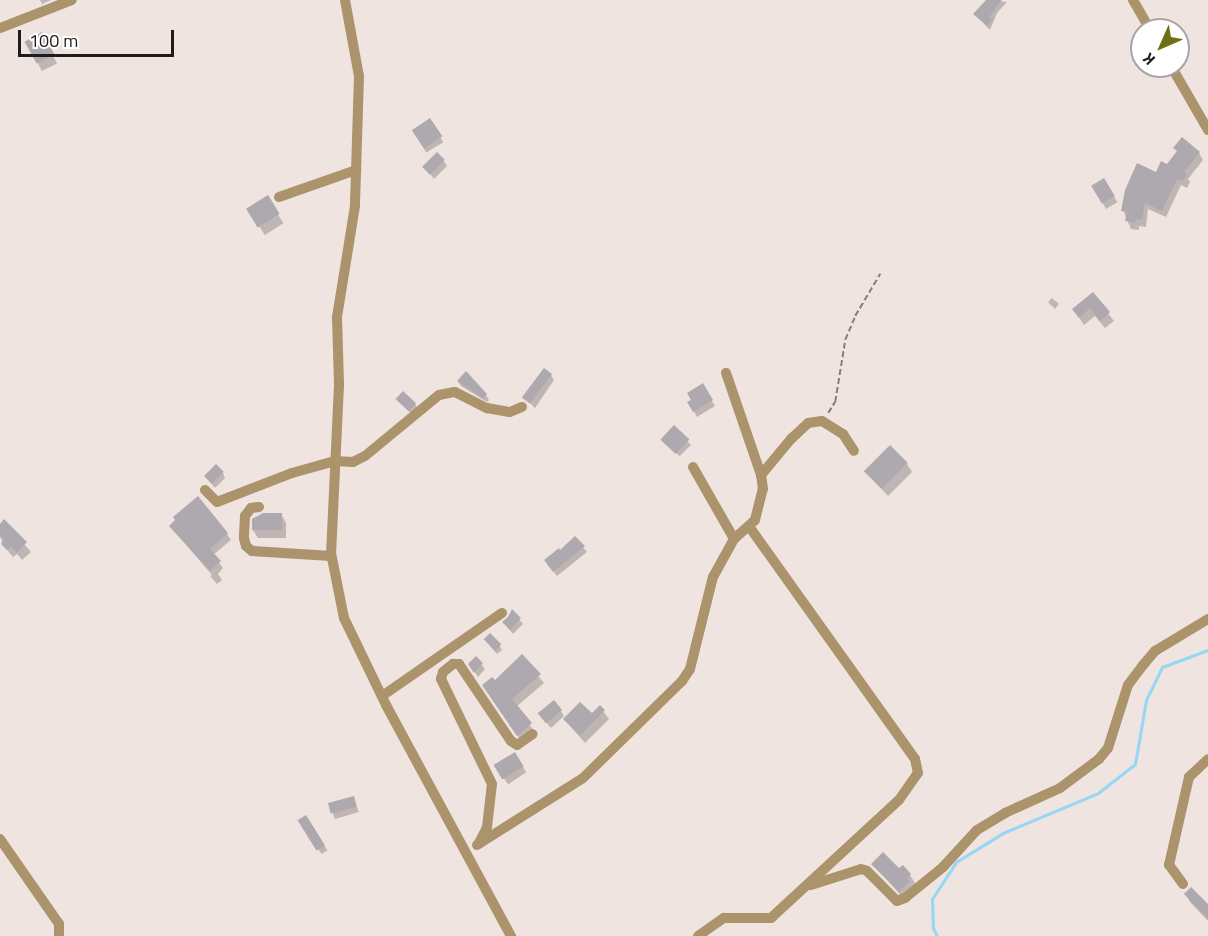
<!DOCTYPE html>
<html>
<head>
<meta charset="utf-8">
<style>
	body { margin:0 }
	#map { position:relative; width:1208px; height:936px; overflow:hidden; background:#efe4e0; font-family:"Titillium Web",sans-serif }
	div>[style] { position:absolute }
	.shadow>* { inset:0; background:#0003; transform-origin:0 0 }
	.stream>* { height:3px; margin:-1.5px; padding:0 1.5px; transform-origin:1.5px; border-radius:1.5px; background:#95d7f4 }
	.building>* { inset:0; background:#aea8af; transform-origin:0 0 }
	.path>* { height:1.5px; margin-top:-0.75px; transform-origin:0; background:repeating-linear-gradient(90deg,#857e7b 0 6px,transparent 0 9px) }
	.minor>* { height:10px; margin:-5px; padding:0 5px; transform-origin:5px; border-radius:5px; background:#ab936c }
	span { translate:-50% -50%; white-space:nowrap; text-align:center; line-height:1.15; -webkit-text-stroke:5px #fff; paint-order:stroke }
	.north { position:absolute; left:1130px; top:18px; width:60px; height:60px; box-sizing:border-box; background:#fff; border:2px solid #a6a4a4; border-radius:50%; rotate:225deg; font-size:16px; font-weight:700; line-height:24px; text-align:center; color:#201c1b }
	.north::after { content:''; display:block; margin:auto; width:21px; height:27px; background:#6f7013; clip-path:polygon(50% 0,100% 100%,50% 72%,0 100%) }
	.scale { position:absolute; left:18px; top:30px; width:156px; height:27px; box-sizing:border-box; border:3px solid #201c1b; border-top:0; padding-left:8px; font-size:18px; line-height:21px; white-space:nowrap; color:#201c1b; -webkit-text-stroke:4px #fff; paint-order:stroke }
</style>
</head>
<body>
<div id="map">
	<div class="shadow">
		<i style="clip-path:polygon(40px 0,51px 0,42px 4px)"></i>
		<i style="clip-path:polygon(988px 0,1007px 2px,997px 13px,990px 30px,975px 14px)"></i>
		<i style="left:42px;top:34px;width:33px;height:17px;rotate:63deg"></i>
		<i style="left:430px;top:120px;width:26px;height:20px;rotate:59deg"></i>
		<i style="clip-path:polygon(1175px 148px,1199px 153px,1203px 160px,1188px 179px,1190px 182px,1187px 188px,1181px 185px,1166px 217px,1148px 209px,1146px 227px,1139px 226px,1139px 230px,1131px 229px,1123px 210px,1167px 166px,1178px 153px)"></i>
		<i style="clip-path:polygon(444px 161px,447px 166px,434px 179px,425px 167px)"></i>
		<i style="left:1104px;top:180px;width:26px;height:13px;rotate:59deg"></i>
		<i style="left:267px;top:197px;width:31px;height:22px;rotate:58deg"></i>
		<i style="clip-path:polygon(1093px 294px,1114px 321px,1105px 328px,1095px 316px,1084px 325px,1074px 310px)"></i>
		<i style="clip-path:polygon(1052px 298px,1059px 304px,1055px 309px,1048px 302px)"></i>
		<i style="clip-path:polygon(551px 375px,554px 380px,535px 408px,526px 399px)"></i>
		<i style="clip-path:polygon(458px 381px,486px 395px,489px 400px,487px 402px,461px 386px)"></i>
		<i style="clip-path:polygon(702px 385px,715px 406px,697px 417px,689px 403px)"></i>
		<i style="clip-path:polygon(398px 399px,415px 404px,418px 409px,412px 415px)"></i>
		<i style="left:674px;top:428px;width:24px;height:16px;rotate:45deg"></i>
		<i style="clip-path:polygon(907px 464px,912px 472px,888px 496px,866px 472px)"></i>
		<i style="clip-path:polygon(223px 473px,225px 478px,215px 488px,205px 476px)"></i>
		<i style="clip-path:polygon(281px 514px,286px 523px,286px 538px,258px 538px,253px 530px,254px 520px)"></i>
		<i style="clip-path:polygon(4px 521px,31px 552px,22px 560px,17px 554px,13px 557px,2px 544px,0 526px)"></i>
		<i style="clip-path:polygon(170px 526px,227px 534px,231px 540px,213px 555px,223px 568px,218px 574px,222px 580px,217px 584px,210px 576px,212px 575px)"></i>
		<i style="clip-path:polygon(575px 538px,587px 552px,557px 576px,549px 565px)"></i>
		<i style="clip-path:polygon(512px 611px,523px 624px,513px 634px,504px 623px)"></i>
		<i style="clip-path:polygon(485px 640px,499px 645px,502px 650px,497px 654px)"></i>
		<i style="clip-path:polygon(522px 656px,544px 683px,516px 707px,535px 732px,522px 742px,488px 693px,494px 682px)"></i>
		<i style="clip-path:polygon(476px 658px,485px 669px,478px 677px,470px 664px)"></i>
		<i style="clip-path:polygon(600px 707px,609px 719px,585px 743px,565px 720px,592px 715px)"></i>
		<i style="clip-path:polygon(561px 711px,564px 716px,551px 728px,543px 719px)"></i>
		<i style="left:514px;top:754px;width:22px;height:22px;rotate:56deg"></i>
		<i style="clip-path:polygon(353px 798px,359px 812px,335px 819px,329px 804px)"></i>
		<i style="left:305px;top:817px;width:40px;height:7px;rotate:56deg"></i>
		<i style="clip-path:polygon(873px 864px,899px 871px,903px 867px,910px 875px,915px 883px,904px 899px)"></i>
		<i style="clip-path:polygon(1186px 894px,1208px 907px,1208px 921px,1190px 902px)"></i>
	</div>
	<div class="stream">
		<i style="left:937px;top:936px;width:9px;rotate:-117deg"></i>
		<i style="left:933px;top:928px;width:29px;rotate:-92deg"></i>
		<i style="left:932px;top:899px;width:44px;rotate:-57deg"></i>
		<i style="left:956px;top:862px;width:55px;rotate:-31.7deg"></i>
		<i style="left:1003px;top:833px;width:103px;rotate:-22.8deg"></i>
		<i style="left:1098px;top:793px;width:47px;rotate:-38.1deg"></i>
		<i style="left:1135px;top:764px;width:65px;rotate:-80.2deg"></i>
		<i style="left:1146px;top:700px;width:37px;rotate:-64deg"></i>
		<i style="left:1162px;top:667px;width:49px;rotate:-20.3deg"></i>
	</div>
	<div class="building">
		<i style="clip-path:polygon(986px 0,1002px 0,995px 8px,996px 9px,989px 17px,992px 20px,987px 26px,973px 14px)"></i>
		<i style="left:42px;top:32px;width:25px;height:20px;rotate:61deg"></i>
		<i style="left:430px;top:118px;width:22px;height:22px;rotate:56deg"></i>
		<i style="clip-path:polygon(1182px 137px,1200px 152px,1184px 172px,1187px 173px,1183px 181px,1177px 179px,1162px 211px,1145px 203px,1142px 220px,1136px 219px,1135px 223px,1125px 221px,1127px 212px,1121px 211px,1125px 190px,1137px 163px,1156px 172px,1161px 161px,1167px 164px,1177px 151px,1173px 148px)"></i>
		<i style="left:437px;top:152px;width:11px;height:21px;rotate:45deg"></i>
		<i style="left:1104px;top:178px;width:21px;height:15px;rotate:59deg"></i>
		<i style="left:268px;top:195px;width:22px;height:26px;rotate:58deg"></i>
		<i style="clip-path:polygon(1093px 292px,1110px 312px,1100px 321px,1090px 308px,1079px 318px,1072px 309px)"></i>
		<i style="left:544px;top:368px;width:10px;height:37px;rotate:37deg"></i>
		<i style="clip-path:polygon(466px 371px,487px 394px,483px 398px,457px 381px)"></i>
		<i style="clip-path:polygon(703px 383px,713px 400px,693px 412px,687px 402px,691px 400px,687px 393px)"></i>
		<i style="left:403px;top:391px;width:18px;height:11px;rotate:43deg"></i>
		<i style="left:674px;top:425px;width:21px;height:20px;rotate:43deg"></i>
		<i style="left:890px;top:445px;width:25px;height:37px;rotate:45deg"></i>
		<i style="left:216px;top:464px;width:11px;height:17px;rotate:45deg"></i>
		<i style="clip-path:polygon(198px 496px,228px 533px,210px 549px,221px 561px,210px 571px,169px 526px,175px 520px,173px 517px)"></i>
		<i style="clip-path:polygon(263px 513px,282px 513px,282px 530px,252px 530px,252px 519px)"></i>
		<i style="clip-path:polygon(4px 519px,27px 542px,17px 553px,11px 547px,7px 550px,1px 544px,4px 540px,0 537px,0 524px)"></i>
		<i style="clip-path:polygon(575px 536px,585px 546px,553px 572px,544px 560px,559px 548px,560px 550px)"></i>
		<i style="clip-path:polygon(512px 609px,521px 618px,510px 630px,502px 622px,508px 617px)"></i>
		<i style="left:490px;top:633px;width:16px;height:9px;rotate:45deg"></i>
		<i style="clip-path:polygon(522px 654px,541px 674px,512px 699px,532px 723px,517px 736px,482px 685px,492px 677px,495px 680px)"></i>
		<i style="clip-path:polygon(476px 656px,483px 663px,474px 673px,468px 664px)"></i>
		<i style="left:554px;top:700px;width:13px;height:21px;rotate:51deg"></i>
		<i style="clip-path:polygon(580px 702px,592px 713px,600px 705px,605px 710px,580px 736px,563px 719px)"></i>
		<i style="left:515px;top:752px;width:17px;height:25px;rotate:59deg"></i>
		<i style="left:354px;top:796px;width:11px;height:27px;rotate:75deg"></i>
		<i style="left:306px;top:815px;width:36px;height:10px;rotate:58deg"></i>
		<i style="clip-path:polygon(883px 852px,899px 868px,903px 865px,911px 874px,907px 878px,910px 881px,899px 892px,871px 864px)"></i>
		<i style="clip-path:polygon(1191px 887px,1208px 904px,1208px 919px,1184px 894px)"></i>
	</div>
	<div class="path">
		<i style="left:828px;top:413px;width:13px;rotate:-58deg"></i>
		<i style="left:835px;top:402px;width:63px;rotate:-80.8deg"></i>
		<i style="left:845px;top:340px;width:26px;rotate:-67deg"></i>
		<i style="left:855px;top:316px;width:49px;rotate:-59.2deg"></i>
	</div>
	<div class="minor">
		<i style="left:345px;top:0;width:77px;rotate:79.6deg"></i>
		<i style="left:359px;top:76px;width:130px;rotate:91.8deg"></i>
		<i style="left:355px;top:206px;width:112px;rotate:99.2deg"></i>
		<i style="left:337px;top:317px;width:68px;rotate:88.3deg"></i>
		<i style="left:339px;top:385px;width:168px;rotate:92.7deg"></i>
		<i style="left:331px;top:553px;width:66px;rotate:78.7deg"></i>
		<i style="left:344px;top:618px;width:97px;rotate:64.2deg"></i>
		<i style="left:386px;top:705px;width:263px;rotate:61.6deg"></i>
		<i style="left:1133px;top:0;width:34px;rotate:60deg"></i>
		<i style="left:0;top:28px;width:77px;rotate:-21.3deg"></i>
		<i style="left:1171px;top:66px;width:74px;rotate:60deg"></i>
		<i style="left:279px;top:197px;width:82px;rotate:-19.3deg"></i>
		<i style="left:693px;top:467px;width:83px;rotate:60.3deg"></i>
		<i style="left:761px;top:475px;width:47px;rotate:-50.2deg"></i>
		<i style="left:791px;top:439px;width:23px;rotate:-43deg"></i>
		<i style="left:808px;top:423px;width:14px;rotate:-8deg"></i>
		<i style="left:822px;top:421px;width:25px;rotate:32deg"></i>
		<i style="left:843px;top:434px;width:20px;rotate:57deg"></i>
		<i style="left:205px;top:490px;width:17px;rotate:45deg"></i>
		<i style="left:217px;top:502px;width:80px;rotate:-21.1deg"></i>
		<i style="left:292px;top:473px;width:45px;rotate:-15.6deg"></i>
		<i style="left:335px;top:461px;width:18px;rotate:3deg"></i>
		<i style="left:353px;top:462px;width:13px;rotate:-27deg"></i>
		<i style="left:365px;top:456px;width:96px;rotate:-39.5deg"></i>
		<i style="left:439px;top:395px;width:16px;rotate:-11deg"></i>
		<i style="left:455px;top:392px;width:36px;rotate:27deg"></i>
		<i style="left:487px;top:408px;width:23px;rotate:10deg"></i>
		<i style="left:510px;top:412px;width:13px;rotate:-23deg"></i>
		<i style="left:259px;top:507px;width:8px;rotate:173deg"></i>
		<i style="left:251px;top:508px;width:10px;rotate:127deg"></i>
		<i style="left:245px;top:516px;width:22px;rotate:93deg"></i>
		<i style="left:244px;top:538px;width:8px;rotate:76deg"></i>
		<i style="left:246px;top:546px;width:8px;rotate:40deg"></i>
		<i style="left:252px;top:551px;width:79px;rotate:3.6deg"></i>
		<i style="left:382px;top:696px;width:146px;rotate:-34.7deg"></i>
		<i style="left:0;top:839px;width:103px;rotate:55.2deg"></i>
		<i style="left:59px;top:924px;width:12px;rotate:90deg"></i>
		<i style="left:479px;top:843px;width:18px;rotate:-63deg"></i>
		<i style="left:487px;top:827px;width:43px;rotate:-83.4deg"></i>
		<i style="left:492px;top:784px;width:117px;rotate:-115.9deg"></i>
		<i style="left:441px;top:679px;width:7px;rotate:-74deg"></i>
		<i style="left:443px;top:672px;width:13px;rotate:-39deg"></i>
		<i style="left:453px;top:664px;width:6px"></i>
		<i style="left:459px;top:664px;width:93px;rotate:56deg"></i>
		<i style="left:511px;top:741px;width:7px;rotate:34deg"></i>
		<i style="left:517px;top:745px;width:19px;rotate:-35deg"></i>
		<i style="left:477px;top:845px;width:125px;rotate:-32.3deg"></i>
		<i style="left:583px;top:778px;width:139px;rotate:-44.4deg"></i>
		<i style="left:682px;top:681px;width:14px;rotate:-56deg"></i>
		<i style="left:690px;top:669px;width:95px;rotate:-76deg"></i>
		<i style="left:713px;top:577px;width:43px;rotate:-61.1deg"></i>
		<i style="left:734px;top:539px;width:28px;rotate:-42deg"></i>
		<i style="left:755px;top:520px;width:32px;rotate:-76deg"></i>
		<i style="left:763px;top:489px;width:14px;rotate:-98deg"></i>
		<i style="left:761px;top:475px;width:108px;rotate:-108.9deg"></i>
		<i style="left:1183px;top:884px;width:24px;rotate:-126deg"></i>
		<i style="left:1169px;top:865px;width:90px;rotate:-77.2deg"></i>
		<i style="left:1189px;top:777px;width:26px;rotate:-43deg"></i>
		<i style="left:811px;top:885px;width:52px;rotate:-17.7deg"></i>
		<i style="left:861px;top:869px;width:6px;rotate:18deg"></i>
		<i style="left:867px;top:871px;width:42px;rotate:45deg"></i>
		<i style="left:897px;top:901px;width:9px;rotate:-21deg"></i>
		<i style="left:905px;top:898px;width:49px;rotate:-39.2deg"></i>
		<i style="left:943px;top:867px;width:50px;rotate:-47.4deg"></i>
		<i style="left:977px;top:830px;width:33px;rotate:-31deg"></i>
		<i style="left:1005px;top:813px;width:60px;rotate:-24.4deg"></i>
		<i style="left:1060px;top:788px;width:49px;rotate:-36.6deg"></i>
		<i style="left:1099px;top:759px;width:14px;rotate:-51deg"></i>
		<i style="left:1108px;top:748px;width:66px;rotate:-72.4deg"></i>
		<i style="left:1128px;top:685px;width:26px;rotate:-53deg"></i>
		<i style="left:1144px;top:664px;width:17px;rotate:-50deg"></i>
		<i style="left:1155px;top:651px;width:62px;rotate:-31.1deg"></i>
		<i style="left:698px;top:936px;width:32px;rotate:-35deg"></i>
		<i style="left:724px;top:918px;width:47px"></i>
		<i style="left:771px;top:918px;width:174px;rotate:-42.7deg"></i>
		<i style="left:899px;top:800px;width:33px;rotate:-55deg"></i>
		<i style="left:918px;top:773px;width:14px;rotate:-102deg"></i>
		<i style="left:915px;top:759px;width:286px;rotate:-125.5deg"></i>
	</div>
	<div class="north">K</div>
	<div class="scale">100 m</div>
</div>
</body>
</html>
